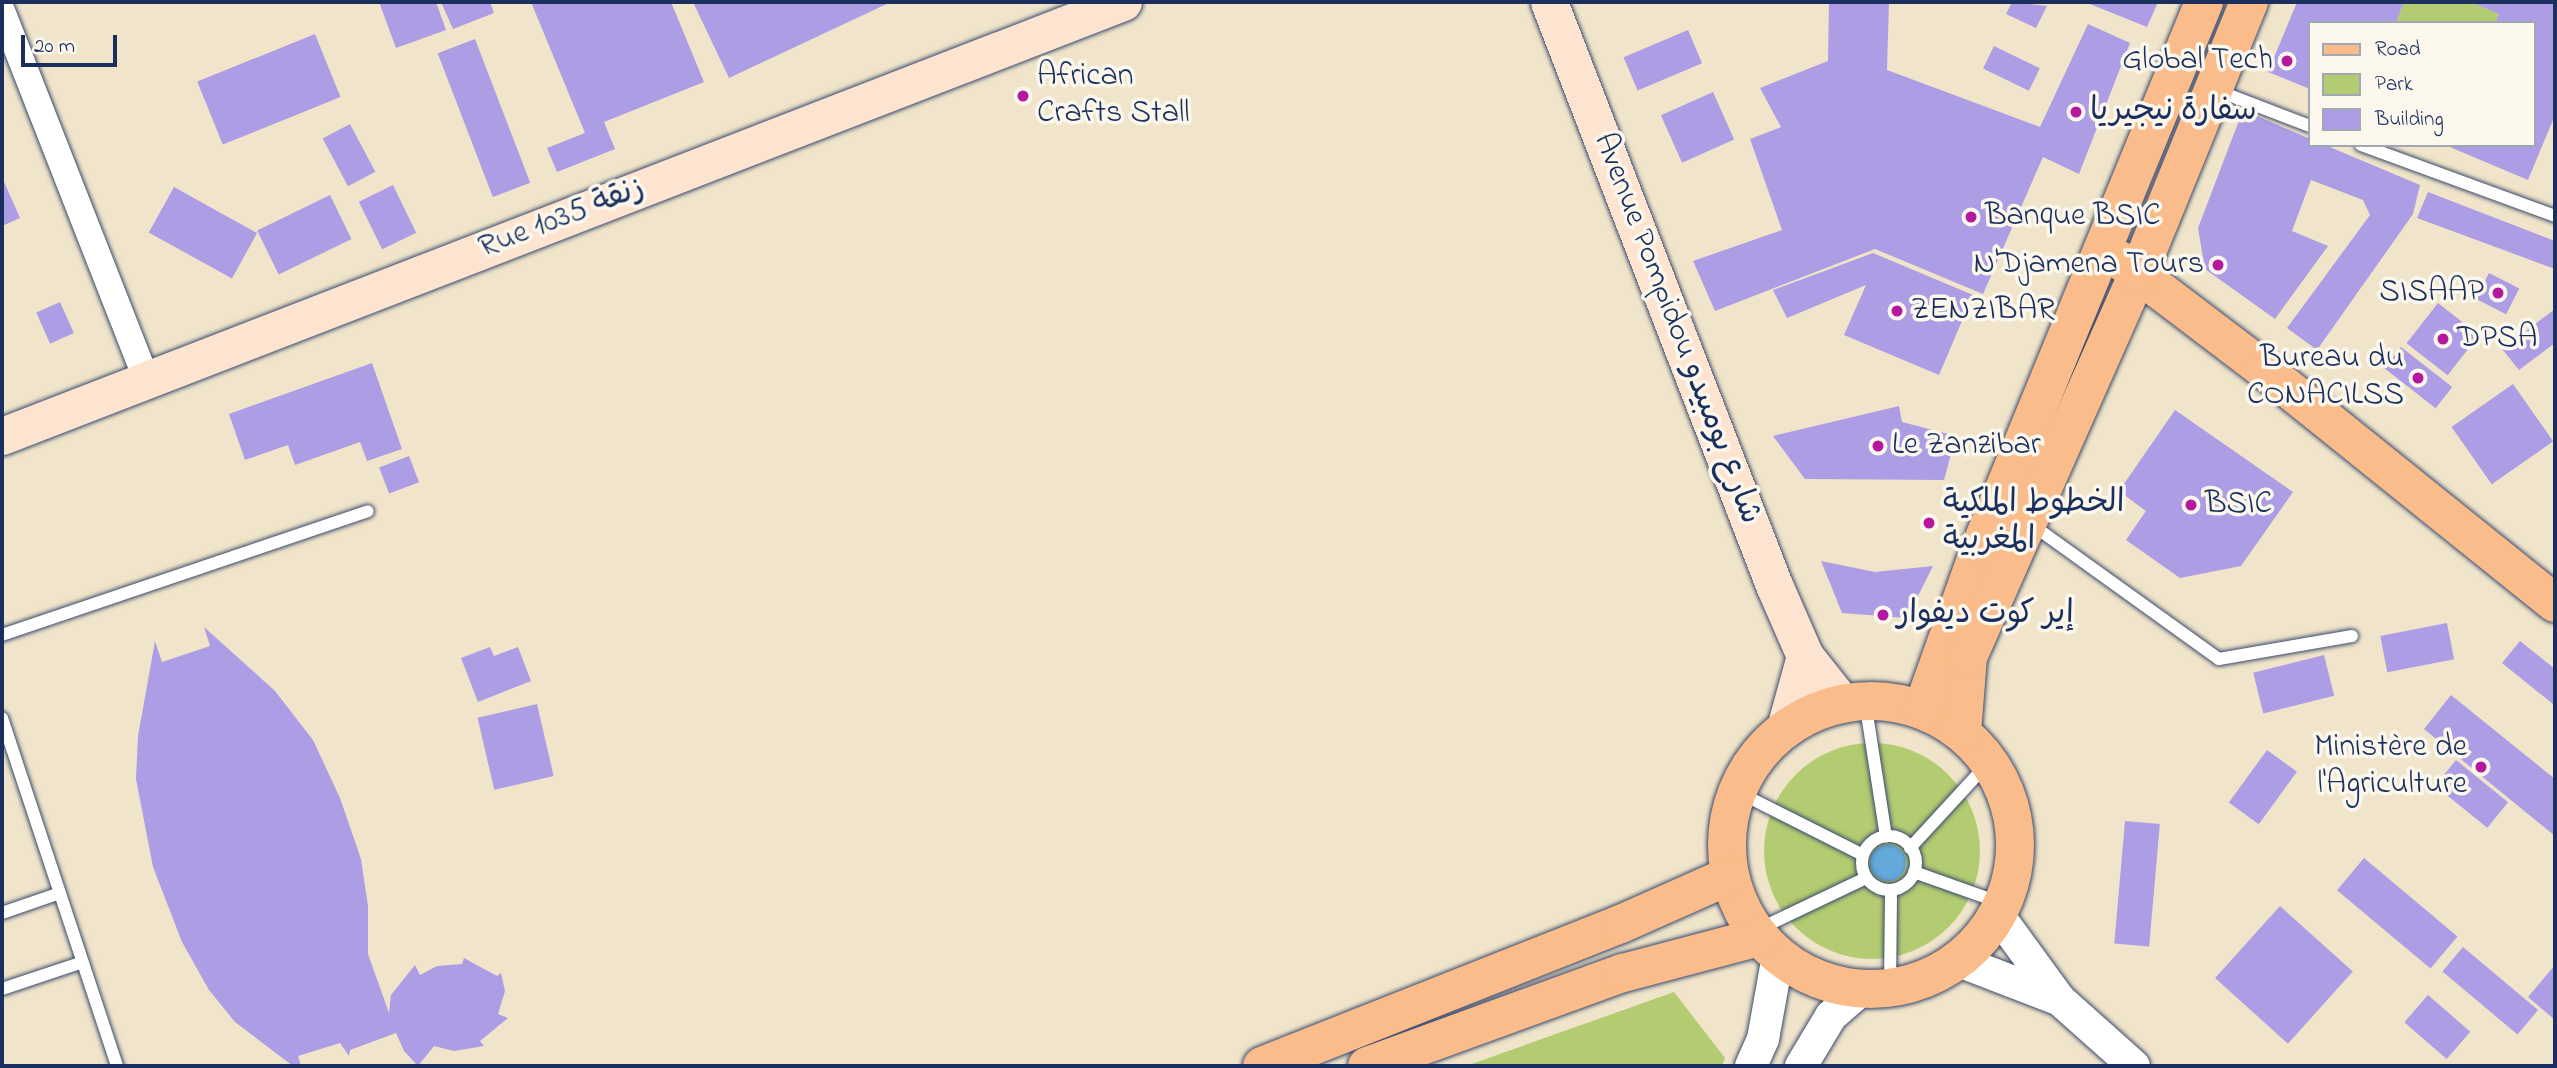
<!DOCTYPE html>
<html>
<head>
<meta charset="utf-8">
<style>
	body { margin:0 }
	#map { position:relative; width:2557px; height:1068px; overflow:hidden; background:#f0e5ca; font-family:"Indie Flower","Playpen Sans Arabic",sans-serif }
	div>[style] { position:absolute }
	.green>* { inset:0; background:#b3cc71 }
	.round { border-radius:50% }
	.water>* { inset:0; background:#63a9d9 }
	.building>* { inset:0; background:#ac9de5; transform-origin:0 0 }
	.roads { filter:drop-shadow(0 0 2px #3b4a6e) drop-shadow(0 0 2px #3b4a6e) }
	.service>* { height:12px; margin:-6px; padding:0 6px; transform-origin:6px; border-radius:6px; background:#fff }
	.service>.ring { margin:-6px; padding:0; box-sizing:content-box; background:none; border:12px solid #fff; border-radius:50% }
	.minor>* { height:26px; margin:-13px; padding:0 13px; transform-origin:13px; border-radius:13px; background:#fff }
	.tertiary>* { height:32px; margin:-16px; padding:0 16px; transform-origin:16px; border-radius:16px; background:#fff }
	.secondary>* { height:37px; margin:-18.5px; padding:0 18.5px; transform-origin:18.5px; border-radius:18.5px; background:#fde4d0 }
	.primary>* { height:38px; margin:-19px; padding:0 19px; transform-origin:19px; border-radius:19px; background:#f9bc8a }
	.primary>.ring { margin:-19px; padding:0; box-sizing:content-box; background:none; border:38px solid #f9bc8a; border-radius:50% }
	.dots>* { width:19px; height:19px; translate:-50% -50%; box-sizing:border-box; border:4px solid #fbf7ec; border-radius:50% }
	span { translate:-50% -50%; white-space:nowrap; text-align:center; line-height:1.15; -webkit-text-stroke:7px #fbf7ec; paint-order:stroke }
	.poi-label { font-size:32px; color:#1b2f5e }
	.right { translate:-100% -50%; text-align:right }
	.left { translate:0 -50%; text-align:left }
	.street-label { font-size:32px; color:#1b2f5e }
	.frame { position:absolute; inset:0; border:4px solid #1b2f5e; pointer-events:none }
	.legend { position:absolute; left:2308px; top:21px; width:228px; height:126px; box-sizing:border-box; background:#fbf7ec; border:2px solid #a1a7b3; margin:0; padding:9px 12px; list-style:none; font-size:21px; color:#1b2f5e }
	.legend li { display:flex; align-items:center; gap:14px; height:35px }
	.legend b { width:35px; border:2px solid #a1a7b3 }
	.scale { position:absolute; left:21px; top:35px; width:96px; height:32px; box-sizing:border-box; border:4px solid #1b2f5e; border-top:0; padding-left:9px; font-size:21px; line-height:24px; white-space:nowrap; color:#1b2f5e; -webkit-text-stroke:5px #fbf7ec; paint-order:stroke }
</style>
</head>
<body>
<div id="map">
	<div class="green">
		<i style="clip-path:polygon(2404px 2px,2470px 2px,2499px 14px,2495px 23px,2396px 23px)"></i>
		<i class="round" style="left:1764px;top:743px;width:216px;height:216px"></i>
		<i style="clip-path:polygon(1674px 992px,1725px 1058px,1722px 1066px,1466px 1066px)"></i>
	</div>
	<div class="water">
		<i class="round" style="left:1870px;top:845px;width:36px;height:36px"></i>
	</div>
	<div class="building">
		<i style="clip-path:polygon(379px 2px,436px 2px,446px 30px,396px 48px)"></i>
		<i style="clip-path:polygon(441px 2px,490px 2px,494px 13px,453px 29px)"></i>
		<i style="clip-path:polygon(531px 2px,671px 2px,704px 82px,604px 122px,615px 149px,557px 172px,547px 148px,585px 133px)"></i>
		<i style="clip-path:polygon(693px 2px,891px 2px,729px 78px)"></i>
		<i style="clip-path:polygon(1829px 2px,1889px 2px,1887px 70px,2040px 127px,2088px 24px,2130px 43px,2079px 174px,2043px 157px,1983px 294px,1875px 249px,1715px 311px,1693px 261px,1782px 230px,1750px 139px,1781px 127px,1760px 88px,1828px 61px)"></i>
		<i style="clip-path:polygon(2012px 2px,2047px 6px,2036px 28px,2006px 14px)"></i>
		<i style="clip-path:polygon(2085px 2px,2158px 2px,2147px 27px)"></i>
		<i style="clip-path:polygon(2297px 2px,2404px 2px,2396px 23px,2310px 23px,2310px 89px,2268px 72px)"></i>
		<i style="clip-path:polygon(2470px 2px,2555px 2px,2555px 115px,2528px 180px,2445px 145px,2534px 145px,2534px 23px,2495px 23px,2499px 14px)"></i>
		<i style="left:1688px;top:30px;width:36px;height:70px;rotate:67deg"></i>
		<i style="left:315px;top:34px;width:68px;height:127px;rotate:68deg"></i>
		<i style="left:475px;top:39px;width:154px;height:40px;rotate:69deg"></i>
		<i style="left:1994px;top:46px;width:51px;height:25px;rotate:26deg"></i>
		<i style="left:1713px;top:92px;width:52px;height:57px;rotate:66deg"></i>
		<i style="clip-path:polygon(2243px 110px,2310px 139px,2310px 145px,2325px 145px,2420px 185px,2413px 214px,2317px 350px,2287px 328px,2370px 215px,2363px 200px,2311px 180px,2292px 231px,2328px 246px,2275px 319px,2205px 269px,2198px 228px)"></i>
		<i style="left:350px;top:124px;width:54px;height:31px;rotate:62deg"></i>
		<i style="clip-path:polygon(2px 177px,20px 218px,2px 226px)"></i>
		<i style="left:393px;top:185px;width:53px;height:38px;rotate:64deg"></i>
		<i style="left:174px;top:187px;width:95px;height:52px;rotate:29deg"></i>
		<i style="clip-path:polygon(2428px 192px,2555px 241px,2555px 269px,2417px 218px)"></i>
		<i style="left:330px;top:195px;width:49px;height:81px;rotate:64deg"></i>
		<i style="clip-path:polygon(1873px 253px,1973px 295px,1939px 375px,1844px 335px,1866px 285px,1787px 318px,1773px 290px)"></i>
		<i style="left:2489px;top:273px;width:34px;height:29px;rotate:27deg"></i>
		<i style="left:60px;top:302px;width:34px;height:26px;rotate:66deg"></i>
		<i style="left:2438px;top:303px;width:52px;height:51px;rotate:38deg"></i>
		<i style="clip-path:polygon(2555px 309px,2555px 343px,2519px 370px,2502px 349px)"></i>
		<i style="left:2401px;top:347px;width:65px;height:27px;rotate:38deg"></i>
		<i style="clip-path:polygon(372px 363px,402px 449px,367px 461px,360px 442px,295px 465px,288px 445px,245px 460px,229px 414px)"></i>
		<i style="left:2513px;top:384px;width:70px;height:75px;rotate:55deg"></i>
		<i style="clip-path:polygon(1899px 406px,1902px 422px,1956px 436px,1944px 480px,1805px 479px,1773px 436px)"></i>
		<i style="clip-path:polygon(2175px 410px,2293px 492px,2241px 566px,2180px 578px,2126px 540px,2146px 511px,2119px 491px)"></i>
		<i style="left:409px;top:456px;width:28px;height:32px;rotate:69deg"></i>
		<i style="clip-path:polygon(1821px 561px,1875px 572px,1933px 566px,1907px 618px,1842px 613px)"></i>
		<i style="left:2447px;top:623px;width:37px;height:68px;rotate:79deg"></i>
		<i style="clip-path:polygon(204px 627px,275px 691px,313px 740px,340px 798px,361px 859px,368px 906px,368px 954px,389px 1013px,391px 995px,415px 965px,420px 975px,437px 966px,462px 964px,464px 958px,497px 976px,501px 973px,505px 991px,498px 1014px,508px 1018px,480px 1041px,484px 1046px,454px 1051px,434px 1046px,418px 1066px,404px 1051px,396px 1033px,350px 1050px,349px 1056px,340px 1043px,298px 1056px,301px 1066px,293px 1066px,235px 1022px,209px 990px,182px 942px,153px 867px,136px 779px,138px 736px,155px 641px,162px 662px,210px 646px)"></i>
		<i style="clip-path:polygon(2520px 641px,2555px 669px,2553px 704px,2502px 663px)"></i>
		<i style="clip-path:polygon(490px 647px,494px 656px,518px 647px,531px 681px,478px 702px,461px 658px)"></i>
		<i style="left:2324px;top:655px;width:42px;height:73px;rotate:76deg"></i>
		<i style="clip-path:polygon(2451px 695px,2555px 779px,2555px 836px,2424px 729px)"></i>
		<i style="left:537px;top:704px;width:74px;height:61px;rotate:77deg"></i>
		<i style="left:2267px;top:750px;width:37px;height:65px;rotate:36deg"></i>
		<i style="left:2456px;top:760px;width:67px;height:33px;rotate:39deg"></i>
		<i style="left:2125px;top:821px;width:35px;height:123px;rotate:5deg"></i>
		<i style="left:2364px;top:858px;width:122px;height:42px;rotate:40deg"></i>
		<i style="left:2280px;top:906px;width:98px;height:97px;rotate:42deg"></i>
		<i style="left:2463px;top:947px;width:98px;height:32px;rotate:40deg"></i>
		<i style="clip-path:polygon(2555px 965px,2555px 1020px,2528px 997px)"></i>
		<i style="left:2428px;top:995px;width:56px;height:36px;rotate:41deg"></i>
	</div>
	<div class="roads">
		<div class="service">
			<i style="left:2216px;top:90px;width:101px;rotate:21deg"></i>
			<i style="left:2361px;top:145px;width:207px;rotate:20.1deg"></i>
			<i style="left:2031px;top:524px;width:231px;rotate:35.7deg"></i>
			<i style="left:2219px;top:659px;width:135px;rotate:-9.8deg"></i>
			<i style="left:2px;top:635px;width:386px;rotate:-18.7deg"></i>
			<i style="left:1865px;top:701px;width:137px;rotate:81.2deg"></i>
			<i style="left:2px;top:718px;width:367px;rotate:71.7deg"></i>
			<i style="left:1736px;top:791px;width:142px;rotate:26.7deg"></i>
			<i class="ring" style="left:1862px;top:836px;width:42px;height:42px"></i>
			<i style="left:1910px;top:848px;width:117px;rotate:-47.4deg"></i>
			<i style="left:1914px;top:872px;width:96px;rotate:19.6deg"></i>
			<i style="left:2px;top:913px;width:61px;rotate:-19deg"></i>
			<i style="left:1759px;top:929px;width:119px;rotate:-25.5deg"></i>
			<i style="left:2px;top:989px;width:85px;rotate:-18.4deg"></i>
			<i style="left:1890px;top:989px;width:99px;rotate:-89.4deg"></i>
		</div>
		<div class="minor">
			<i style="left:2px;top:11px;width:395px;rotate:68.6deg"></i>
		</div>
		<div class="tertiary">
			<i style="left:1998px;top:915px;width:105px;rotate:53.9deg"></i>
			<i style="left:2060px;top:1000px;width:99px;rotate:41.7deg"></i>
			<i style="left:1959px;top:961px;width:108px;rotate:21.1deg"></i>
			<i style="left:1751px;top:1066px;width:30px;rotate:-66deg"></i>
			<i style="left:1763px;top:1039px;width:84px;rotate:-79.8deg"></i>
			<i style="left:1801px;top:1066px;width:58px;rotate:-59deg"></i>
			<i style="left:1831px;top:1016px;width:40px;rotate:-41deg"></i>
		</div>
		<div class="secondary">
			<i style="left:1549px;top:2px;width:625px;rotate:68.9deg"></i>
			<i style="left:1774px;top:585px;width:77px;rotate:66.4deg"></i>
			<i style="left:1805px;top:656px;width:61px;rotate:51.6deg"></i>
			<i style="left:2px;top:436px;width:1202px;rotate:-21.16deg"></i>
			<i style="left:1785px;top:728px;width:75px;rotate:-74.5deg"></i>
		</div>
		<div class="primary">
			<i style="left:2120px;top:260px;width:182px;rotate:37.2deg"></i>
			<i style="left:2265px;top:370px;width:372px;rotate:38.8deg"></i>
			<i class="ring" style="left:1727px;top:701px;width:250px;height:250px"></i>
			<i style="left:1922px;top:710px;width:175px;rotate:-70.3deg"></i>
			<i style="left:1981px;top:545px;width:587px;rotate:-67.67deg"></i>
			<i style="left:1962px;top:733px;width:76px;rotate:-85.5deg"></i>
			<i style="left:1968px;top:657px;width:419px;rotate:-66.1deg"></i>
			<i style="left:2138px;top:274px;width:294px;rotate:-67.8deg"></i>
			<i style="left:1262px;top:1066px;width:386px;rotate:-21.6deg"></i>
			<i style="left:1621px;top:924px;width:118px;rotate:-24deg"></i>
			<i style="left:1367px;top:1066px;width:272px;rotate:-20deg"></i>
			<i style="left:1623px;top:973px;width:141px;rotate:-14.8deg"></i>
		</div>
	</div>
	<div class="dots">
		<i style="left:2287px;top:61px;background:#b5179e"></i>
		<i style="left:1023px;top:96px;background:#b5179e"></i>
		<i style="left:2076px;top:112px;background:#b5179e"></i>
		<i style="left:1971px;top:217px;background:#b5179e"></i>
		<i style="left:2218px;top:265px;background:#b5179e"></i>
		<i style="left:2498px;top:293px;background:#b5179e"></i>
		<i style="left:1897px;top:311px;background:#b5179e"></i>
		<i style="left:2443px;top:339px;background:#b5179e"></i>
		<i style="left:2418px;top:378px;background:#b5179e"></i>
		<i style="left:1878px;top:446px;background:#b5179e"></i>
		<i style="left:2191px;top:505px;background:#b5179e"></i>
		<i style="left:1929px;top:523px;background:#b5179e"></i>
		<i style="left:1883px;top:615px;background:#b5179e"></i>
		<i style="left:2481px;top:767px;background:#b5179e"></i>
	</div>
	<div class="poi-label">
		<span class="right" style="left:2273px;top:61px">Global Tech</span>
		<span class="left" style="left:1037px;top:96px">African<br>Crafts Stall</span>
		<span class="left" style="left:2090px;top:112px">سفارة نيجيريا</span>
		<span class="left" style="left:1985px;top:217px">Banque BSIC</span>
		<span class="right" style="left:2204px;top:265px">N'Djamena Tours</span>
		<span class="right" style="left:2484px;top:293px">SISAAP</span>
		<span class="left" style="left:1911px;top:311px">ZENZIBAR</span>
		<span class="left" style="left:2457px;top:339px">DPSA</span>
		<span class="right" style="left:2404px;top:378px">Bureau du<br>CONACILSS</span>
		<span class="left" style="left:1892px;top:446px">Le Zanzibar</span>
		<span class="left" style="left:1943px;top:523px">الخطوط الملكية<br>المغربية</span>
		<span class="left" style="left:2205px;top:505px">BSIC</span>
		<span class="left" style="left:1897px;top:615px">إير كوت ديفوار</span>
		<span class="right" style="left:2467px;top:767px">Ministère de<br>l'Agriculture</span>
	</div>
	<div class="street-label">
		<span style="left:562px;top:219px;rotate:-21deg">Rue 1035 زنقة</span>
		<span style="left:1676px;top:329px;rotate:69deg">Avenue Pompidou شارع بومبيدو</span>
	</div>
	<div class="frame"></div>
	<ul class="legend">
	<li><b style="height:9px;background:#f9bc8a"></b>Road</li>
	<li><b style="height:19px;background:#b3cc71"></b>Park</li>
	<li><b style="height:19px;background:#ac9de5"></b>Building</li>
	</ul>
	<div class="scale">20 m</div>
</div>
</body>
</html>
